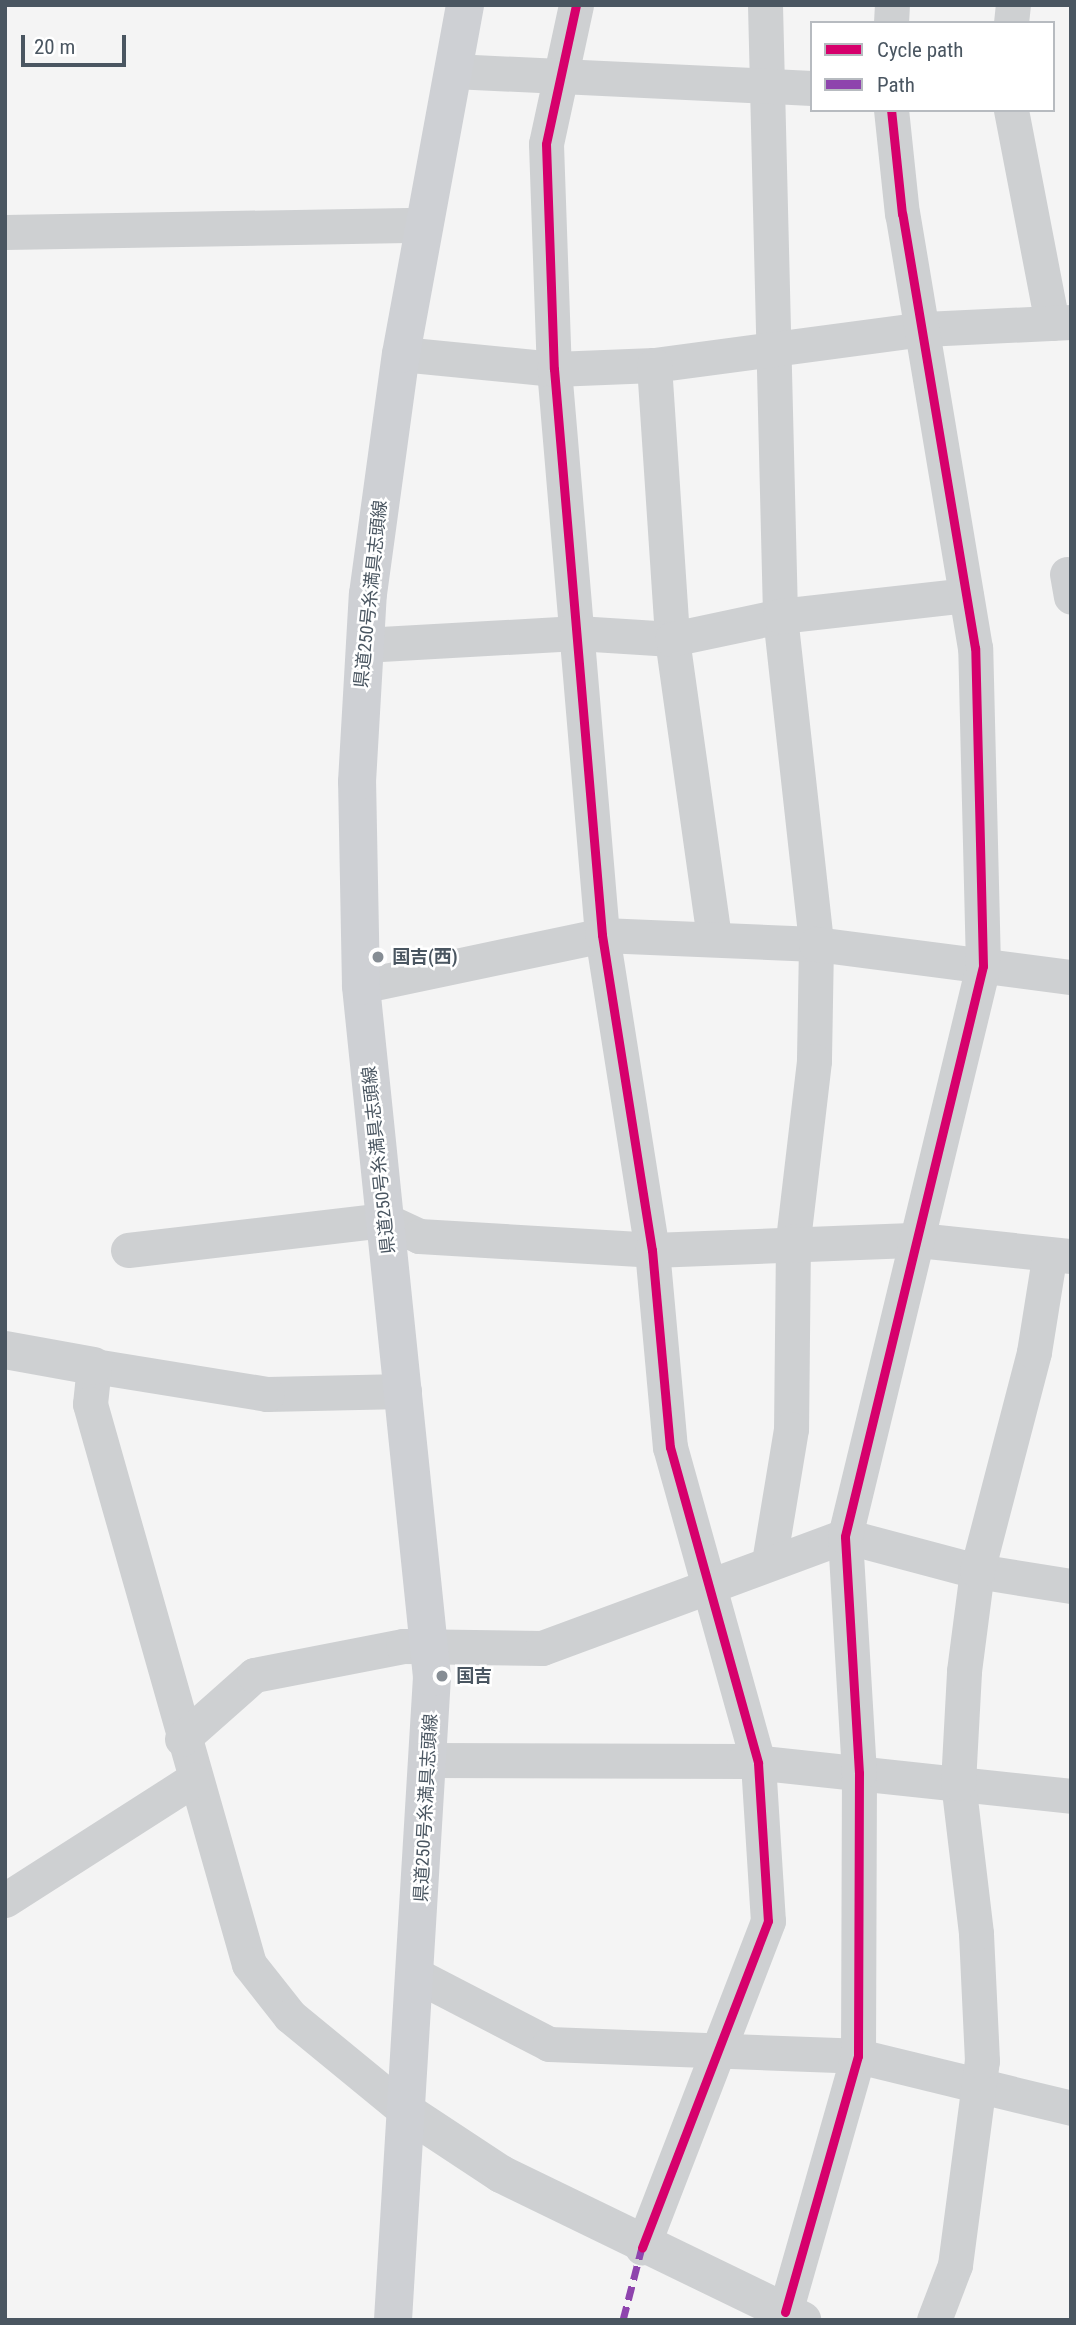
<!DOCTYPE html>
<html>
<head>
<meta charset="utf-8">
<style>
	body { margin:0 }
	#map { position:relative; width:1076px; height:2325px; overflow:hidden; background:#f4f4f4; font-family:"Roboto Condensed","Noto Sans JP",sans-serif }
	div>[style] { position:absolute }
	.minor>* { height:35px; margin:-17.5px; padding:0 17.5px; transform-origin:17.5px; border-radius:17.5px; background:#ced0d2 }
	.tertiary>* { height:38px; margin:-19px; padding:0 19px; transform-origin:19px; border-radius:19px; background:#ced0d2 }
	.secondary>* { height:38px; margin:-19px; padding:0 19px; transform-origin:19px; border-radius:19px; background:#ced0d4 }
	.quiet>* { height:7px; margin-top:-3.5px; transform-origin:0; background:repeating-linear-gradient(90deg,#8e44ad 0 14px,transparent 0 21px) }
	.cycleway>* { height:9px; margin:-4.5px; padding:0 4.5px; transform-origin:4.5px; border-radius:4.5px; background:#d6006c }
	.dots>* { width:19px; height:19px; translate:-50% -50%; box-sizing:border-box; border:4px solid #fff; border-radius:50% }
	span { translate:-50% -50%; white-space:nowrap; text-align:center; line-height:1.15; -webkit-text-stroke:5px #fff; paint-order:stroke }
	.street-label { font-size:18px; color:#4a5661 }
	.poi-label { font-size:18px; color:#4a5661; font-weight:700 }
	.left { translate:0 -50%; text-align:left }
	.frame { position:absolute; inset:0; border:7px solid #4a5661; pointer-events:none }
	.legend { position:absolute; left:810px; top:21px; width:245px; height:91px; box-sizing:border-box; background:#fff; border:2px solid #b7bbc0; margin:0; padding:9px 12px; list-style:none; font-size:21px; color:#4a5661 }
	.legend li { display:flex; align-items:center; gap:14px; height:35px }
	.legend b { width:35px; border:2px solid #b7bbc0 }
	.scale { position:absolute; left:21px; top:35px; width:105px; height:32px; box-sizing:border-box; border:4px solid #4a5661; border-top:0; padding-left:9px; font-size:21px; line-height:24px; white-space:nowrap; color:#4a5661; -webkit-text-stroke:5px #fff; paint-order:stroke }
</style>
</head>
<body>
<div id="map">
	<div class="minor">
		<i style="left:576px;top:5px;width:142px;rotate:102.2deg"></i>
		<i style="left:546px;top:144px;width:225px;rotate:88deg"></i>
		<i style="left:554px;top:369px;width:568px;rotate:85.15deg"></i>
		<i style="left:602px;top:935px;width:319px;rotate:81deg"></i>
		<i style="left:652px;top:1250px;width:198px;rotate:84.8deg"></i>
		<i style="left:670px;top:1447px;width:328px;rotate:74.4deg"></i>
		<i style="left:758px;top:1763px;width:158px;rotate:86.4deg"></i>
		<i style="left:768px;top:1921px;width:350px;rotate:111.1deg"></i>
		<i style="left:765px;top:5px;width:611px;rotate:88.59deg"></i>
		<i style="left:780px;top:616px;width:330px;rotate:83.7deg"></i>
		<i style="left:816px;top:944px;width:117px;rotate:91deg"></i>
		<i style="left:814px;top:1061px;width:181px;rotate:96.7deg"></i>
		<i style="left:793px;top:1241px;width:188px;rotate:90.6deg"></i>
		<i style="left:791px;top:1429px;width:135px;rotate:99.4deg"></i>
		<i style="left:891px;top:23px;width:18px;rotate:-87deg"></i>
		<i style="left:1011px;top:23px;width:18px;rotate:-84deg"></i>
		<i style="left:453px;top:71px;width:359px;rotate:2.7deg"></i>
		<i style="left:1011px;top:110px;width:217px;rotate:79.1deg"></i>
		<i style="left:5px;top:232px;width:417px;rotate:-1deg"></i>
		<i style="left:401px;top:354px;width:154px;rotate:5.6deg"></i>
		<i style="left:554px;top:369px;width:100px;rotate:-2.3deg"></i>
		<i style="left:654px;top:365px;width:272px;rotate:-7.6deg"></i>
		<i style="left:924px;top:329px;width:147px;rotate:-2.7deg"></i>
		<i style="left:654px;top:365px;width:275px;rotate:86.2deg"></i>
		<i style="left:672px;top:639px;width:303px;rotate:82deg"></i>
		<i style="left:1067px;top:574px;width:23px;rotate:80deg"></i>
		<i style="left:363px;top:645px;width:214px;rotate:-3.2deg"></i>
		<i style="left:577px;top:633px;width:95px;rotate:3.6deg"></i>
		<i style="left:672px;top:639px;width:110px;rotate:-12deg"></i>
		<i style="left:780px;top:616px;width:187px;rotate:-6.4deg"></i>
		<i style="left:361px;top:986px;width:246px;rotate:-11.9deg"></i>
		<i style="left:602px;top:935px;width:214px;rotate:2.4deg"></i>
		<i style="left:816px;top:944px;width:257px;rotate:7.4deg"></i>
		<i style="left:128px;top:1250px;width:259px;rotate:-6.7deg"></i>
		<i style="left:385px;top:1220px;width:38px;rotate:25deg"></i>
		<i style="left:419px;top:1236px;width:233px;rotate:3.4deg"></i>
		<i style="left:652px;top:1250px;width:266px;rotate:-2.2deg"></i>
		<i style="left:918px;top:1240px;width:154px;rotate:6deg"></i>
		<i style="left:404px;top:1391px;width:137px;rotate:178.7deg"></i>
		<i style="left:267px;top:1394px;width:175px;rotate:-170.8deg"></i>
		<i style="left:94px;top:1366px;width:38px;rotate:96deg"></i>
		<i style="left:90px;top:1404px;width:582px;rotate:74.15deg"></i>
		<i style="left:249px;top:1964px;width:66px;rotate:51.7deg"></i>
		<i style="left:290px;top:2016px;width:151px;rotate:39.4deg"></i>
		<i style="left:182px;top:1739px;width:96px;rotate:-41.6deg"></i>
		<i style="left:254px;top:1675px;width:152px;rotate:-11deg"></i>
		<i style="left:403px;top:1646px;width:139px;rotate:0.8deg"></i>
		<i style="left:542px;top:1648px;width:323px;rotate:-20.3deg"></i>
		<i style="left:845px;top:1536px;width:137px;rotate:14.9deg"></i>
		<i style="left:977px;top:1571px;width:95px;rotate:9.1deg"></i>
		<i style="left:430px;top:1760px;width:314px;rotate:0.2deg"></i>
		<i style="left:744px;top:1761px;width:329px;rotate:6.1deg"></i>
		<i style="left:5px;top:1900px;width:223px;rotate:-32.6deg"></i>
		<i style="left:416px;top:1975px;width:150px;rotate:27.4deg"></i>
		<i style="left:549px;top:2044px;width:309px;rotate:2.2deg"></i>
		<i style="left:858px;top:2056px;width:219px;rotate:13.7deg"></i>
		<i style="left:785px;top:2312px;width:266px;rotate:-74.1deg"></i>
		<i style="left:858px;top:2056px;width:283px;rotate:-89.8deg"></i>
		<i style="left:859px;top:1773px;width:237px;rotate:-93.4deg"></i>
		<i style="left:845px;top:1536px;width:586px;rotate:-76.39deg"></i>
		<i style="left:983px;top:966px;width:318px;rotate:-91.4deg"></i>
		<i style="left:975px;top:648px;width:440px;rotate:-99.5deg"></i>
		<i style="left:902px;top:214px;width:105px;rotate:-96deg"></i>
		<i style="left:934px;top:2320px;width:59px;rotate:-69.1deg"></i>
		<i style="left:955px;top:2265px;width:206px;rotate:-82.5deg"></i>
		<i style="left:982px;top:2061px;width:128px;rotate:-92.7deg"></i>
		<i style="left:976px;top:1933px;width:151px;rotate:-96.8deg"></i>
		<i style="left:958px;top:1783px;width:112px;rotate:-86.9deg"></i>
		<i style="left:964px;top:1671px;width:101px;rotate:-82.6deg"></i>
		<i style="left:977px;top:1571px;width:226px;rotate:-75.4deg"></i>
		<i style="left:1034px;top:1352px;width:95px;rotate:-80.9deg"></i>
	</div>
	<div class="tertiary">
		<i style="left:5px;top:1350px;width:90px;rotate:10.2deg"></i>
		<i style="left:407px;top:2112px;width:113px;rotate:33.4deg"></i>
		<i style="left:501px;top:2174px;width:335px;rotate:25.9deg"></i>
	</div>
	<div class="secondary">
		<i style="left:393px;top:2320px;width:644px;rotate:-86.53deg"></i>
		<i style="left:432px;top:1677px;width:695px;rotate:-95.87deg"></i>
		<i style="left:361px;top:986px;width:204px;rotate:-91.1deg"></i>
		<i style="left:357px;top:782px;width:188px;rotate:-86.7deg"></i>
		<i style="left:368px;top:594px;width:242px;rotate:-82.2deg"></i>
		<i style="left:401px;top:354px;width:355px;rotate:-79.6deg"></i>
	</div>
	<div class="quiet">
		<i style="left:623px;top:2320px;width:75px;rotate:-75.4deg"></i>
	</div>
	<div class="cycleway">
		<i style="left:576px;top:5px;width:142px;rotate:102.2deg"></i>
		<i style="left:546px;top:144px;width:225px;rotate:88deg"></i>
		<i style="left:554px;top:369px;width:568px;rotate:85.15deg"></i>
		<i style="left:602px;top:935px;width:319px;rotate:81deg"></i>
		<i style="left:652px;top:1250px;width:198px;rotate:84.8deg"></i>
		<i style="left:670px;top:1447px;width:328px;rotate:74.4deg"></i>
		<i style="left:758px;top:1763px;width:158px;rotate:86.4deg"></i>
		<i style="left:768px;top:1921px;width:350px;rotate:111.1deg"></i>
		<i style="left:785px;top:2312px;width:266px;rotate:-74.1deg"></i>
		<i style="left:858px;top:2056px;width:283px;rotate:-89.8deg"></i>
		<i style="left:859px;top:1773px;width:237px;rotate:-93.4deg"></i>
		<i style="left:845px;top:1536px;width:586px;rotate:-76.39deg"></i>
		<i style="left:983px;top:966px;width:318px;rotate:-91.4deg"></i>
		<i style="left:975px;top:648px;width:440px;rotate:-99.5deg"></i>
		<i style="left:902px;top:214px;width:105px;rotate:-96deg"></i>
	</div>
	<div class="dots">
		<i style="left:378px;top:957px;background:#868d94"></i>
		<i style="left:442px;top:1676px;background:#868d94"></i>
	</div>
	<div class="street-label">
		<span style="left:371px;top:594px;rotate:-84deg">県道250号糸満具志頭線</span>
		<span style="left:379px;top:1160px;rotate:-96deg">県道250号糸満具志頭線</span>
		<span style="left:426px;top:1808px;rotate:-87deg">県道250号糸満具志頭線</span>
	</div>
	<div class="poi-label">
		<span class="left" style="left:392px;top:957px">国吉(西)</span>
		<span class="left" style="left:456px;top:1676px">国吉</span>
	</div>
	<div class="frame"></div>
	<ul class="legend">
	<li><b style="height:9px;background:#d6006c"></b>Cycle path</li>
	<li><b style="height:9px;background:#8e44ad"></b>Path</li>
	</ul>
	<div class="scale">20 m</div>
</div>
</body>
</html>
